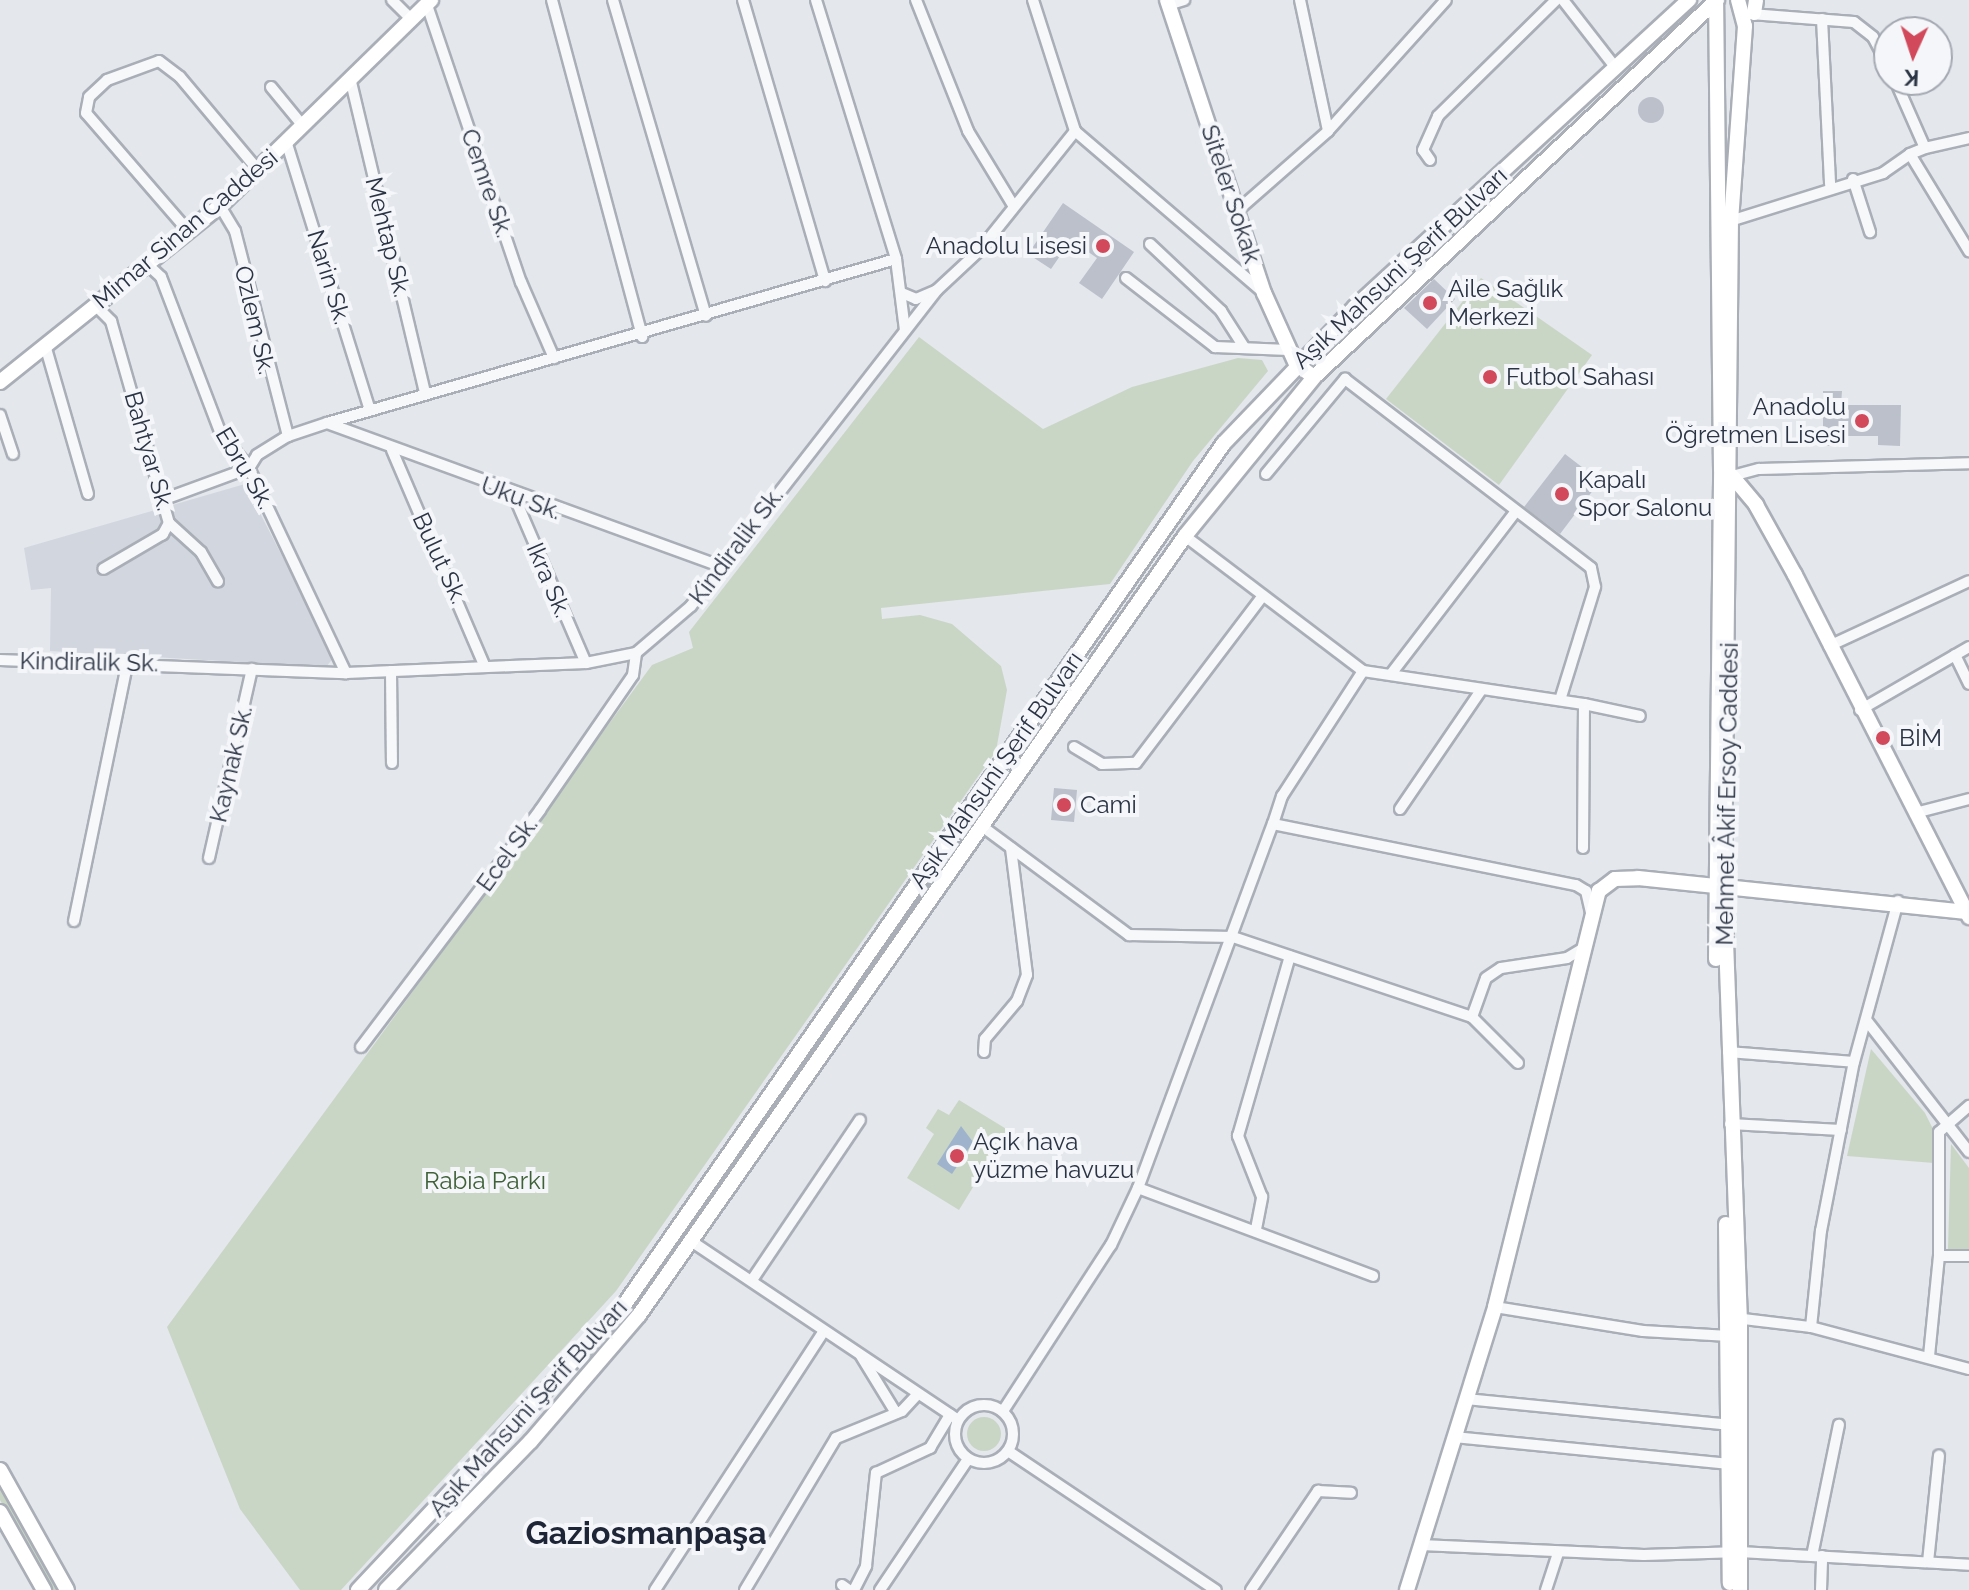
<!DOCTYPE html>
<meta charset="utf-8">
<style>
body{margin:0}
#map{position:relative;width:1969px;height:1590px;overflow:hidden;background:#e4e7ec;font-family:Raleway,sans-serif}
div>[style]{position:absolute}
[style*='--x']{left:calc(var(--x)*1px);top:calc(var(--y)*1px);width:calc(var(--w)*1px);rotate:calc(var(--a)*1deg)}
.built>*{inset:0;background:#d2d6de}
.green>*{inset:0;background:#c9d6c5}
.round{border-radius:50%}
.water>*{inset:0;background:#9fb4cc}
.building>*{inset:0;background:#bbc0ca}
.roads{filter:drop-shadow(2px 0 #a9aeb7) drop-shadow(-2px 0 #a9aeb7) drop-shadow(0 2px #a9aeb7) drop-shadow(0 -2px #a9aeb7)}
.street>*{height:10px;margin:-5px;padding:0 5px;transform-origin:5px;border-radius:5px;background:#f7f8fa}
.street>.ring{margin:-5px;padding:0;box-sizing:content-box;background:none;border:10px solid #f7f8fa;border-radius:50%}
.secondary>*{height:14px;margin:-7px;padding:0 7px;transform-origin:7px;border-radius:7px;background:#fff}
.dots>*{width:22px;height:22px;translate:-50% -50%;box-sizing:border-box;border:4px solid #f4f6f9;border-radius:50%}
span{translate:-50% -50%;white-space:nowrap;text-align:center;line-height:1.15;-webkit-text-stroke:8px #f4f6f9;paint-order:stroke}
.street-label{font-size:24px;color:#2b3445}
.poi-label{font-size:24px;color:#2b3445}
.right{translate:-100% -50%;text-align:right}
.left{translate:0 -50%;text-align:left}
.park-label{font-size:24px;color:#3f6138}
.district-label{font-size:32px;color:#1d2536;font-weight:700}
.north{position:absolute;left:1873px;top:16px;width:80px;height:80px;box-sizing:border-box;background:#f4f6f9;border:2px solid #a4a8b1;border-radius:50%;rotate:183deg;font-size:22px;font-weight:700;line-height:32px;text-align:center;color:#2b3445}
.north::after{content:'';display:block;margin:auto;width:28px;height:36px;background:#d1495b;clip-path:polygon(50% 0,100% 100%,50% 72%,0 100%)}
</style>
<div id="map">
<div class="built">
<i style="clip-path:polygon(245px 484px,334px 657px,326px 667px,50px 651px,51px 588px,31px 590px,24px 548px)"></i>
</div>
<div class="green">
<i style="clip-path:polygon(1481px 278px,1592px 355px,1499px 485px,1386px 399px)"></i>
<i style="clip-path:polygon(919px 337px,1043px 429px,1132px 387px,1238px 358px,1262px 360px,1268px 371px,1193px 461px,1110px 584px,881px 608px,882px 619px,920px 615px,952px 624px,1001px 666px,1007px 690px,996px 751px,616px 1291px,341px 1590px,300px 1590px,240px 1509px,167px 1327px,652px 665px,693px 648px,689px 632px)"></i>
<i style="clip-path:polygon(1871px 1049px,1925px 1113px,1932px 1127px,1934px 1163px,1847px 1156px)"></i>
<i style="clip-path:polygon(959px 1100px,1008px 1130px,959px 1210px,907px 1178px,934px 1134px,926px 1128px,938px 1109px,949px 1115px)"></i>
<i style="clip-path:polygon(1951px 1144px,1969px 1168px,1969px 1249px,1948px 1249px)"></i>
<i class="round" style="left:967px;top:1417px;width:34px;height:34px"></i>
<i style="clip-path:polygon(0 1480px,63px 1590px,51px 1590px,0 1500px)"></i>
</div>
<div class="water">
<i style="clip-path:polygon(961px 1126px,973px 1142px,952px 1174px,937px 1164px)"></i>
</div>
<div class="building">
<i class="round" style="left:1638px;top:97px;width:26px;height:26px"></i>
<i style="clip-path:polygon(1063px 203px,1134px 252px,1102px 299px,1079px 283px,1097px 258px,1071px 240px,1051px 269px,1028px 254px)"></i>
<i style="clip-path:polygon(1434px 279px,1455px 299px,1427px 329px,1404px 308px)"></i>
<i style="clip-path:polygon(1823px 391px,1842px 391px,1841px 405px,1901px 405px,1900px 446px,1878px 445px,1878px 436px,1846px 436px,1846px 446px,1823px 446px)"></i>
<i style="clip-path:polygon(1565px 454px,1600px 481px,1560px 534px,1524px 507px)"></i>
<i style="clip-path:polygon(1054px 788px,1077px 790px,1074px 822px,1051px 820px)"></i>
</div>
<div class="roads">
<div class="street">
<i style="--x:392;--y:0;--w:28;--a:45"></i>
<i style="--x:552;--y:0;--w:349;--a:75"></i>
<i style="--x:613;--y:0;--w:329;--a:73.6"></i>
<i style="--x:743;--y:0;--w:293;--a:73.7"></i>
<i style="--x:816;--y:0;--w:271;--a:72.8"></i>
<i style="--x:896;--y:259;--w:72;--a:82.8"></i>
<i style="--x:916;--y:0;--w:141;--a:68.3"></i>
<i style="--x:968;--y:131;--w:87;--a:58.7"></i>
<i style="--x:1033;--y:0;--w:138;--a:72.2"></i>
<i style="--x:1300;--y:0;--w:134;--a:77.9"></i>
<i style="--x:1563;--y:0;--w:86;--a:52.1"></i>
<i style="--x:427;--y:5;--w:293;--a:71.3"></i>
<i style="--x:521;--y:282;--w:83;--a:66.5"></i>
<i style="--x:1168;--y:5;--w:17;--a:-17"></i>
<i style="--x:1751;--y:14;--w:103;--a:4.4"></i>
<i style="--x:1854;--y:22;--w:24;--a:38"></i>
<i style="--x:1873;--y:37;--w:34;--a:62"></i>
<i style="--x:1822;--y:19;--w:166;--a:87.2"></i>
<i style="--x:1895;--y:80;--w:74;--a:66.2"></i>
<i style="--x:1925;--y:148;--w:16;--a:158"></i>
<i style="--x:1910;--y:154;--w:114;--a:58.7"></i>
<i style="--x:351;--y:82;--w:319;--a:76.6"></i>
<i style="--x:271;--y:87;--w:50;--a:50.6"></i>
<i style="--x:287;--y:144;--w:279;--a:72.7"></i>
<i style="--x:1925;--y:148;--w:45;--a:-12.8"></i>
<i style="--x:1430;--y:160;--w:12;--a:-125"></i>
<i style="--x:1423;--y:150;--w:37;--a:-66"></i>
<i style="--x:1438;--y:116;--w:165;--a:-44.5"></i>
<i style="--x:1853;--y:179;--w:56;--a:72.2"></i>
<i style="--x:220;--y:206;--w:29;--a:59"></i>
<i style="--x:235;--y:231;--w:212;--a:75.5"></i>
<i style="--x:1237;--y:211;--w:121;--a:-41.3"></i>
<i style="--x:1328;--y:131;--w:176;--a:-48"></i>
<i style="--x:1727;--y:222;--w:164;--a:-17.4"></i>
<i style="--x:1883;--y:173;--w:33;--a:-35"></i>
<i style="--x:189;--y:232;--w:157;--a:-130.9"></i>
<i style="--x:86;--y:113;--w:16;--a:-79"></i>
<i style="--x:89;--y:97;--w:25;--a:-43"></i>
<i style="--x:107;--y:80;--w:55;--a:-20.1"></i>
<i style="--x:159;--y:61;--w:26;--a:37"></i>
<i style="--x:180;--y:77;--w:121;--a:50"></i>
<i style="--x:1150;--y:244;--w:98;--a:43.3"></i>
<i style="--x:1221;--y:311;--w:43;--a:57.4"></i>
<i style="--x:147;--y:264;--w:19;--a:43"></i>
<i style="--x:161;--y:277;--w:168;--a:69.1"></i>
<i style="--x:221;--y:434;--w:44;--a:50.5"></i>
<i style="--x:249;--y:468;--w:227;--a:64.7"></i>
<i style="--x:1126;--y:278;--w:113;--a:37.8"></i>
<i style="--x:1215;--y:347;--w:73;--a:2.4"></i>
<i style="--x:902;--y:293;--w:15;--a:23"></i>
<i style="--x:916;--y:299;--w:21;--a:-23"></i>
<i style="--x:95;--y:305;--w:23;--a:45"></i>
<i style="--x:111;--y:321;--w:210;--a:74"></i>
<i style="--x:169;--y:523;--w:13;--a:119"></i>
<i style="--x:163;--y:534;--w:69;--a:149.7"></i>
<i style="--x:45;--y:345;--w:155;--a:73.9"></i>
<i style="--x:0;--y:415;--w:41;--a:71.6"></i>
<i style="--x:327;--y:423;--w:416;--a:20"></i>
<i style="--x:392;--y:450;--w:236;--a:66.8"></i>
<i style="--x:1266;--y:474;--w:124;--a:-50.3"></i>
<i style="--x:1345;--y:379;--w:310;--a:37.5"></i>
<i style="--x:1591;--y:568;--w:19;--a:78"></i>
<i style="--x:1595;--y:587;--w:118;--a:107.2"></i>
<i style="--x:1732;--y:476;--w:28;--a:-15"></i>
<i style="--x:1759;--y:469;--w:210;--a:-1.6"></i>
<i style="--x:514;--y:496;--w:182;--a:66.7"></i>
<i style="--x:162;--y:500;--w:93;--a:-20.2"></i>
<i style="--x:249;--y:468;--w:15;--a:-58"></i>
<i style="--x:257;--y:455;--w:36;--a:-32"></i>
<i style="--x:288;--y:436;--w:41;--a:-18.4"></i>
<i style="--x:327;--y:423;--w:592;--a:-16.08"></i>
<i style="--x:169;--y:523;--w:43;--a:42.2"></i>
<i style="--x:201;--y:552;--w:34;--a:60"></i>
<i style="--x:1185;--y:536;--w:223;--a:37.2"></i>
<i style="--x:1363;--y:671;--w:223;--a:8.5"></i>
<i style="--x:1584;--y:704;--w:144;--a:90.4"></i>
<i style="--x:1829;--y:646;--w:154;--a:-24.9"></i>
<i style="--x:1955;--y:655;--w:32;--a:64"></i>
<i style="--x:0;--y:660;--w:346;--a:2.2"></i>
<i style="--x:346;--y:673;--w:240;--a:-2.4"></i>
<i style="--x:586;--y:663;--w:51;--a:-11.3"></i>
<i style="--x:636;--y:653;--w:72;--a:-40.5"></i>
<i style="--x:691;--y:606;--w:400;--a:-52.1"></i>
<i style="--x:937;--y:290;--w:57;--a:-42.9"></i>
<i style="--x:979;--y:251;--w:154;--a:-51.3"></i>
<i style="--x:1075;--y:131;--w:248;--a:40.6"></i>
<i style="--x:391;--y:671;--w:92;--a:89.4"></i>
<i style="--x:1363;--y:671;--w:149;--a:122.9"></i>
<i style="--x:1282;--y:796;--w:29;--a:108"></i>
<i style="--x:1273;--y:824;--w:309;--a:11.4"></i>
<i style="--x:1576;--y:885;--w:12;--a:31"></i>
<i style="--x:1586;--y:891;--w:23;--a:77"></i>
<i style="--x:1391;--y:674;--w:205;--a:-52.5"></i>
<i style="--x:1584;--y:704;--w:57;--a:12.1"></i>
<i style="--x:1860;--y:710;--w:126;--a:-30"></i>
<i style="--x:1074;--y:747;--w:33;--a:31"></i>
<i style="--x:1102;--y:764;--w:34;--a:-2"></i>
<i style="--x:1136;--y:763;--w:208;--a:-52.8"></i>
<i style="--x:1400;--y:809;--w:145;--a:-55.7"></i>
<i style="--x:1915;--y:813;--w:56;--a:-14.5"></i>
<i style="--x:983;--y:827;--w:182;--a:36.5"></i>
<i style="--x:1129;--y:935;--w:104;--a:1.1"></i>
<i style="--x:1233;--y:937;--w:252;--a:18.5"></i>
<i style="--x:209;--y:858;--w:194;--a:-77.2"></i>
<i style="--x:74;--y:921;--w:266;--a:-78.3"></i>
<i style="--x:1867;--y:1021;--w:166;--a:52.1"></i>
<i style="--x:361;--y:1047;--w:297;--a:-52.9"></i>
<i style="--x:540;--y:810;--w:164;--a:-55.4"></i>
<i style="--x:633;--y:675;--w:22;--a:-82"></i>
<i style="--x:984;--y:1052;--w:13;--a:-86"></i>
<i style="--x:985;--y:1039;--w:50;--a:-49.9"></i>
<i style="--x:1017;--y:1001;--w:28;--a:-69"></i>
<i style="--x:1027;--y:975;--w:128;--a:-97.2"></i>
<i style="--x:1728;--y:1052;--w:126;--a:4.5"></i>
<i style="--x:1518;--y:1063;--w:65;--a:-135"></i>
<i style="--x:1472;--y:1017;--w:41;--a:-70.3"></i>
<i style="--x:1486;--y:978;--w:18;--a:-34"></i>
<i style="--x:1501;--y:968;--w:67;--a:-8.6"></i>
<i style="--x:1567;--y:958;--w:17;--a:-31"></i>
<i style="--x:1730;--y:1124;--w:111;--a:3.1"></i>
<i style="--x:1138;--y:1188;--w:251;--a:20.5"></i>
<i style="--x:1256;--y:1229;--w:33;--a:-79"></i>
<i style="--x:1262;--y:1197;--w:66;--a:-111.5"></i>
<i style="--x:1238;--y:1136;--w:187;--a:-73.9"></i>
<i style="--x:691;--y:1241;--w:321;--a:33.8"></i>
<i style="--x:1939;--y:1256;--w:124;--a:-90"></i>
<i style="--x:1939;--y:1132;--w:40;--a:-41"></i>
<i style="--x:752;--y:1280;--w:193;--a:-56"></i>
<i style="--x:1495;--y:1307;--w:150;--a:9.2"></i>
<i style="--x:1643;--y:1331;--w:86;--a:3.3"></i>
<i style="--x:1735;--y:1318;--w:77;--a:6.8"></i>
<i style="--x:1811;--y:1327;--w:163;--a:14.9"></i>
<i style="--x:1811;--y:1327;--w:97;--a:-84.1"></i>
<i style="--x:1821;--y:1231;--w:172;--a:-79"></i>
<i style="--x:1854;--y:1062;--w:167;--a:-74.7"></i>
<i style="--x:861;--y:1356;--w:67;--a:58.4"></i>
<i style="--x:1929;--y:1356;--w:100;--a:-84.3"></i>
<i style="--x:1939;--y:1256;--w:30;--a:0"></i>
<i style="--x:1466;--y:1399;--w:264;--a:5.6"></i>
<i class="ring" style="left:955px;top:1405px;width:48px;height:48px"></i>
<i style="--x:1003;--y:1411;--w:198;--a:-57"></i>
<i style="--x:1111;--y:1245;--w:63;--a:-64.7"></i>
<i style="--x:1138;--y:1188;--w:388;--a:-69.7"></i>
<i style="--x:1454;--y:1437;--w:277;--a:5.6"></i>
<i style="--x:1008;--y:1451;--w:250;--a:33.8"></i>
<i style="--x:1421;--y:1545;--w:223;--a:2.6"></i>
<i style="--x:1644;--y:1555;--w:96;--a:-1.8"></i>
<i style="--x:1740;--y:1552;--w:229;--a:3.2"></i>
<i style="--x:1812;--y:1556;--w:134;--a:-78.4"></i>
<i style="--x:1928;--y:1562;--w:107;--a:-84.1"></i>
<i style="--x:842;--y:1585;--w:9;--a:36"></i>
<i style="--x:655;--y:1590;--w:309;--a:-56.9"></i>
<i style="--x:745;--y:1590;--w:177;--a:-59.1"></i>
<i style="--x:836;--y:1438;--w:71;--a:-22.2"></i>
<i style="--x:902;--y:1411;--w:23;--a:-47"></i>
<i style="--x:854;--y:1590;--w:27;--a:-63"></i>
<i style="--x:866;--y:1566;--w:94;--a:-83.9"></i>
<i style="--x:876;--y:1473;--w:60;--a:-24.8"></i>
<i style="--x:930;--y:1448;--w:39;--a:-59"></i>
<i style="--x:880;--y:1590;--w:158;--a:-56.1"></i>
<i style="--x:1251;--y:1590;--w:120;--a:-55.9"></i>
<i style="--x:1318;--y:1491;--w:33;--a:3"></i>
<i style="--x:1546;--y:1590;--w:40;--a:-72"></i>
<i style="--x:1821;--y:1590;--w:34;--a:-88"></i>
</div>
<div class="secondary">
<i style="--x:1167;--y:0;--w:309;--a:71.7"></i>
<i style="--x:1264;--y:293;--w:78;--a:65.7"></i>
<i style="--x:1296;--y:364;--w:22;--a:36"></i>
<i style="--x:1738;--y:0;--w:27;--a:75"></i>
<i style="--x:1745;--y:26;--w:194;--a:94.1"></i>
<i style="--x:1731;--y:219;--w:667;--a:90.6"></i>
<i style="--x:1724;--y:886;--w:433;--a:87.9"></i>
<i style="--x:1740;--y:1319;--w:271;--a:90"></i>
<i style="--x:1754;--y:13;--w:13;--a:-81"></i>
<i style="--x:0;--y:382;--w:282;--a:-38.7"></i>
<i style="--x:220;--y:206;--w:295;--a:-44.3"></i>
<i style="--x:1732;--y:476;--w:38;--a:50"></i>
<i style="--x:1756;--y:505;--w:80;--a:60.9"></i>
<i style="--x:1795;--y:575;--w:384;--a:63"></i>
<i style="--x:1716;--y:959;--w:490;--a:-89.4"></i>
<i style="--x:1721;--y:469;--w:469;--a:-90.6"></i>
<i style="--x:1726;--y:1224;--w:359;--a:89.4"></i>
<i style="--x:0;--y:1470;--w:137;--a:60.8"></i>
<i style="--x:0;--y:1512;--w:90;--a:60.6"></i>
<i style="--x:358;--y:1590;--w:383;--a:-46.8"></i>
<i style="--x:620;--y:1311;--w:1057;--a:-55.17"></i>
<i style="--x:1224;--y:443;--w:189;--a:-46.1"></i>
<i style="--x:1355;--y:307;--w:454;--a:-42.6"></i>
<i style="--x:386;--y:1590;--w:208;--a:-45.8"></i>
<i style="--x:531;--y:1441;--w:166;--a:-49.4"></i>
<i style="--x:639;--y:1315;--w:951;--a:-54.97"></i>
<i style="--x:1185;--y:536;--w:205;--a:-50.9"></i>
<i style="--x:1314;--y:377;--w:552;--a:-43.09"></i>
<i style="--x:1407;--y:1590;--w:296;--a:-72.7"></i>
<i style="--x:1495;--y:1307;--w:429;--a:-76"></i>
<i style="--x:1599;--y:891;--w:20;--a:-37"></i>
<i style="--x:1615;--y:879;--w:23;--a:-2"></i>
<i style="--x:1638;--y:878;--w:333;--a:5.9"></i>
</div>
</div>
<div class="dots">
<i style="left:1103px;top:246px;background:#d1495b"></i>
<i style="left:1430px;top:303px;background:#d1495b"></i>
<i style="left:1490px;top:377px;background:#d1495b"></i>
<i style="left:1862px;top:421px;background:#d1495b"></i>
<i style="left:1562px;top:494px;background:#d1495b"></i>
<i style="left:1883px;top:738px;background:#d1495b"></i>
<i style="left:1064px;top:805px;background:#d1495b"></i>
<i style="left:957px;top:1156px;background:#d1495b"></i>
</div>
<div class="street-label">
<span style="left:487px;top:183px;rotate:71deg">Cemre Sk.</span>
<span style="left:1231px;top:194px;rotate:72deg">Siteler Sokak</span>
<span style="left:185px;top:229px;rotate:-40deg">Mimar Sinan Caddesi</span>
<span style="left:388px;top:237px;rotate:76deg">Mehtap Sk.</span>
<span style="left:1400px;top:268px;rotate:-43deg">Aşık Mahsuni Şerif Bulvarı</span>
<span style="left:329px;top:277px;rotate:73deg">Narin Sk.</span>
<span style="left:255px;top:320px;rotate:77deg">Ozlem Sk.</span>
<span style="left:149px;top:451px;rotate:74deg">Bahtyar Sk.</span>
<span style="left:245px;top:468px;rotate:59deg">Ebru Sk.</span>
<span style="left:521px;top:498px;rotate:20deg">Uku Sk.</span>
<span style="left:736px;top:546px;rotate:-53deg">Kindiralik Sk.</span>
<span style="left:440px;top:558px;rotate:65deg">Bulut Sk.</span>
<span style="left:549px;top:580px;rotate:67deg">Ikra Sk.</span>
<span style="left:89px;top:662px;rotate:1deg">Kindiralik Sk.</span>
<span style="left:231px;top:764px;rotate:-77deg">Kaynak Sk.</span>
<span style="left:996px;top:770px;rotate:-55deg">Aşık Mahsuni Şerif Bulvarı</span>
<span style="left:1727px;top:794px;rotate:-89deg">Mehmet Âkif Ersoy Caddesi</span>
<span style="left:507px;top:854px;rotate:-54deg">Ecel Sk.</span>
<span style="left:528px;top:1408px;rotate:-48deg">Aşık Mahsuni Şerif Bulvarı</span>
</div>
<div class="poi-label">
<span class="right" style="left:1087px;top:246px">Anadolu Lisesi</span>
<span class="left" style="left:1448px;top:303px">Aile Sağlık<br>Merkezi</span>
<span class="left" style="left:1506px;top:377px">Futbol Sahası</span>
<span class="right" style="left:1846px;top:421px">Anadolu<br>Öğretmen Lisesi</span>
<span class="left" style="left:1578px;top:494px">Kapalı<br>Spor Salonu</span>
<span class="left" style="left:1899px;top:738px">BİM</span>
<span class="left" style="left:1080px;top:805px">Cami</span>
<span class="left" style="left:973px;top:1156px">Açık hava<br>yüzme havuzu</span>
</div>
<div class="park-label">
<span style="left:485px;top:1181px">Rabia Parkı</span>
</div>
<div class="district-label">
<span style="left:646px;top:1533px">Gaziosmanpaşa</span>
</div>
<div class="north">K</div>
</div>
